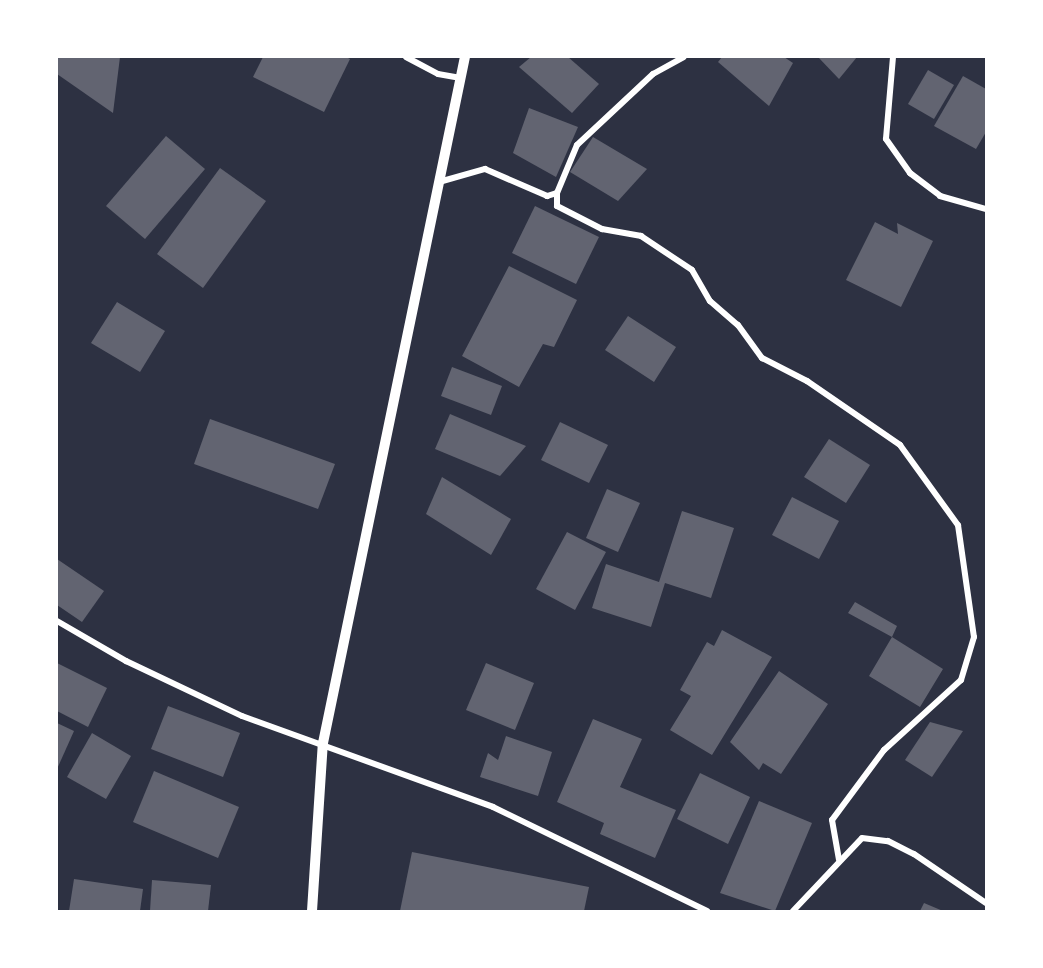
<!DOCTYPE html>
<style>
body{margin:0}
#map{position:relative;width:1043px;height:968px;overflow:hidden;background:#2d3142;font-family:"Golos Text",sans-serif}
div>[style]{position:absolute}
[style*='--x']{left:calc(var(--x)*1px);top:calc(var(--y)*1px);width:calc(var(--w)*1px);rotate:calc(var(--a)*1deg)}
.building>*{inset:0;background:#626471}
.minor>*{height:6px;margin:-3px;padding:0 3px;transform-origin:3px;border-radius:3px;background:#fff}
.tertiary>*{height:10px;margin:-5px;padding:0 5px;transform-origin:5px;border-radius:5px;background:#fff}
span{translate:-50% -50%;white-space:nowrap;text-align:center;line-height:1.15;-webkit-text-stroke:4.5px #fff;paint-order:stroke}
.frame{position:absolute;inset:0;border:58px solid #fff;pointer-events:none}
</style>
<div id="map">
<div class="building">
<i style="clip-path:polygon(57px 57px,120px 57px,113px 113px,57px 74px)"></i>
<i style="clip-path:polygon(263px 57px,346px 57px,350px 59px,324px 112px,253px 77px)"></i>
<i style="clip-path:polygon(531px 57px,568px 57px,599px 84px,572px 113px,519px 67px)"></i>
<i style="clip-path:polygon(722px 57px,784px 57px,793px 63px,769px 106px,718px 62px)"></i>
<i style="clip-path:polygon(818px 57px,857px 57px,839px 79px)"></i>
<i style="clip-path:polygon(928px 70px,954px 85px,934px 119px,908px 104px)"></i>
<i style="clip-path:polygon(963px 76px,986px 89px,986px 132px,976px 149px,934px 126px)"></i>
<i style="clip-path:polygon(529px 108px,578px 127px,556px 177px,513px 153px)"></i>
<i style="clip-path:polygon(166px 136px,205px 169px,145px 239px,106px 206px)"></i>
<i style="clip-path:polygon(593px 137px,647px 169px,618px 201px,570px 172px)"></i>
<i style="clip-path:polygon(220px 168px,266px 201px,203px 288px,157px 254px)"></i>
<i style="clip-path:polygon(535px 206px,599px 237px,576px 284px,512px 253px)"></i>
<i style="clip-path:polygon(875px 222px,898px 234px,897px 223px,933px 241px,901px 307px,846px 280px)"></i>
<i style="clip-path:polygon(509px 266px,577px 300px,554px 347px,543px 344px,519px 387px,462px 356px)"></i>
<i style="clip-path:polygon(117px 302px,165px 331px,140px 372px,91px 343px)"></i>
<i style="clip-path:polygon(628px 316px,676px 347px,654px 382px,605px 350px)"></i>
<i style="clip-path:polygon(452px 367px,502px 386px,491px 415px,441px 396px)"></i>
<i style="clip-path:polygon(450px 414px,526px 446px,500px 476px,435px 449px)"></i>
<i style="clip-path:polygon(210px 419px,335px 464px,318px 509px,194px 464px)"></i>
<i style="clip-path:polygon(560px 422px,608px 445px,589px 483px,541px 460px)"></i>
<i style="clip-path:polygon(829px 439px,870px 465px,846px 503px,804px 477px)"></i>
<i style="clip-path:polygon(442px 477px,511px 519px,491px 555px,426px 514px)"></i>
<i style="clip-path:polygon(607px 489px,640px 503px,618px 552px,586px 538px)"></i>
<i style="clip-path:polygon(792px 497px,839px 521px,819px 559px,772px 535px)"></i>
<i style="clip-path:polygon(682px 511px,734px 528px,711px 598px,665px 583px,651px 627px,592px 608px,606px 564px,659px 582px)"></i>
<i style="clip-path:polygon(567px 532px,606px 552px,575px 610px,536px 589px)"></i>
<i style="clip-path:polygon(57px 559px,104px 591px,82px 622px,57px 605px)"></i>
<i style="clip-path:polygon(855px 602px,897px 626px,892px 637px,943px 669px,920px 707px,869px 676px,892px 637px,848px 613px)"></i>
<i style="clip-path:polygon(722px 630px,772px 657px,712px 755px,670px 730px,691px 696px,680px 690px,707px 642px,714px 646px)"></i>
<i style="clip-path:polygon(57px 663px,107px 688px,88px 727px,57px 711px)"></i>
<i style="clip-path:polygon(486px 663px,534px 683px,515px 730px,466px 710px)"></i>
<i style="clip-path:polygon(779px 671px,828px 704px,781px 774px,763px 763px,759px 770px,730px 742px)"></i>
<i style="clip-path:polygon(168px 706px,240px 733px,223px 777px,151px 749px)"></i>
<i style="clip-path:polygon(593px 719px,642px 739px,620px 787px,676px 810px,655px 858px,600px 834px,604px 823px,557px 802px)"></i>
<i style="clip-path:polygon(930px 722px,963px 731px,932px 777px,905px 760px)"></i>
<i style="clip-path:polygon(57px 723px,74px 731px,57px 769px)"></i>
<i style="clip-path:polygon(92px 733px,131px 756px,106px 799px,67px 777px)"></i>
<i style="clip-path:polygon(506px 736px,552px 752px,538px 796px,480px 777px,488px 753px,498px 760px)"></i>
<i style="clip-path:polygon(154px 771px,239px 807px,218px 858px,133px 822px)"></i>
<i style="clip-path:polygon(700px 773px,750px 797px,728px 844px,677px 819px)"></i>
<i style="clip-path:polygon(759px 801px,812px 823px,775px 911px,720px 893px)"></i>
<i style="clip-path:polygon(412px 852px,589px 887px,584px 911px,400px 911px)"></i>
<i style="clip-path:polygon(74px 879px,143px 889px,140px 911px,69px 911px)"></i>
<i style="clip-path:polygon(152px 880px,211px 885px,208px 911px,150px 911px)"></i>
<i style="clip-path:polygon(924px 903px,943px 911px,920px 911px)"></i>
</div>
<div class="minor">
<i style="--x:406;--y:57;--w:36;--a:28"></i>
<i style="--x:438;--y:74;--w:23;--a:10"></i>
<i style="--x:893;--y:57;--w:82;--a:94.9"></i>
<i style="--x:886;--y:139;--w:42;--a:54.8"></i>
<i style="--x:910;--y:173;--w:38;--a:37"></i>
<i style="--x:940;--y:196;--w:48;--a:15.8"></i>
<i style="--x:439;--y:182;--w:48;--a:-15.8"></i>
<i style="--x:485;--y:169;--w:68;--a:23.5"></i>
<i style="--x:547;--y:196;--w:10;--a:-17"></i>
<i style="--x:557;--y:193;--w:52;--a:-67.4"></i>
<i style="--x:577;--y:145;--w:104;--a:-43.1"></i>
<i style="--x:653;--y:74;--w:35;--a:-29"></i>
<i style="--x:557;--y:193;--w:13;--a:90"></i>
<i style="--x:557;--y:206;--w:51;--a:27.1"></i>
<i style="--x:602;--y:229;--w:40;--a:10"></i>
<i style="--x:641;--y:236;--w:61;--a:33.7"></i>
<i style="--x:692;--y:270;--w:36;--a:60"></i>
<i style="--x:710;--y:301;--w:37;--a:41"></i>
<i style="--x:738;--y:325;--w:41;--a:54"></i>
<i style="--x:762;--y:358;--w:51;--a:27.1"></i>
<i style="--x:807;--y:381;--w:113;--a:34.5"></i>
<i style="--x:900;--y:445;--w:99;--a:54.1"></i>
<i style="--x:958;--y:525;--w:113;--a:81.9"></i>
<i style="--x:974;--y:637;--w:45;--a:106.8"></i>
<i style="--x:961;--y:680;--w:104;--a:137.7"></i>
<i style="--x:884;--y:750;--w:87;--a:126.6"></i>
<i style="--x:832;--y:820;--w:40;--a:80"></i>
<i style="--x:57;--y:621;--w:80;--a:30.1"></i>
<i style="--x:126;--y:661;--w:128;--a:25.4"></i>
<i style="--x:242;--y:716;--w:267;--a:19.9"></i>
<i style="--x:493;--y:807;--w:238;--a:25.9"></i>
<i style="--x:793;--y:911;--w:100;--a:-46.6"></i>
<i style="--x:862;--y:838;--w:26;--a:7"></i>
<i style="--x:888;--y:841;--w:29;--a:27"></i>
<i style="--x:914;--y:854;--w:87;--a:34.2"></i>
</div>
<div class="tertiary">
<i style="--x:312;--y:911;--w:168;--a:-86.3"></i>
<i style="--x:323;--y:743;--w:701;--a:-78.31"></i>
</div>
<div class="frame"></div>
</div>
